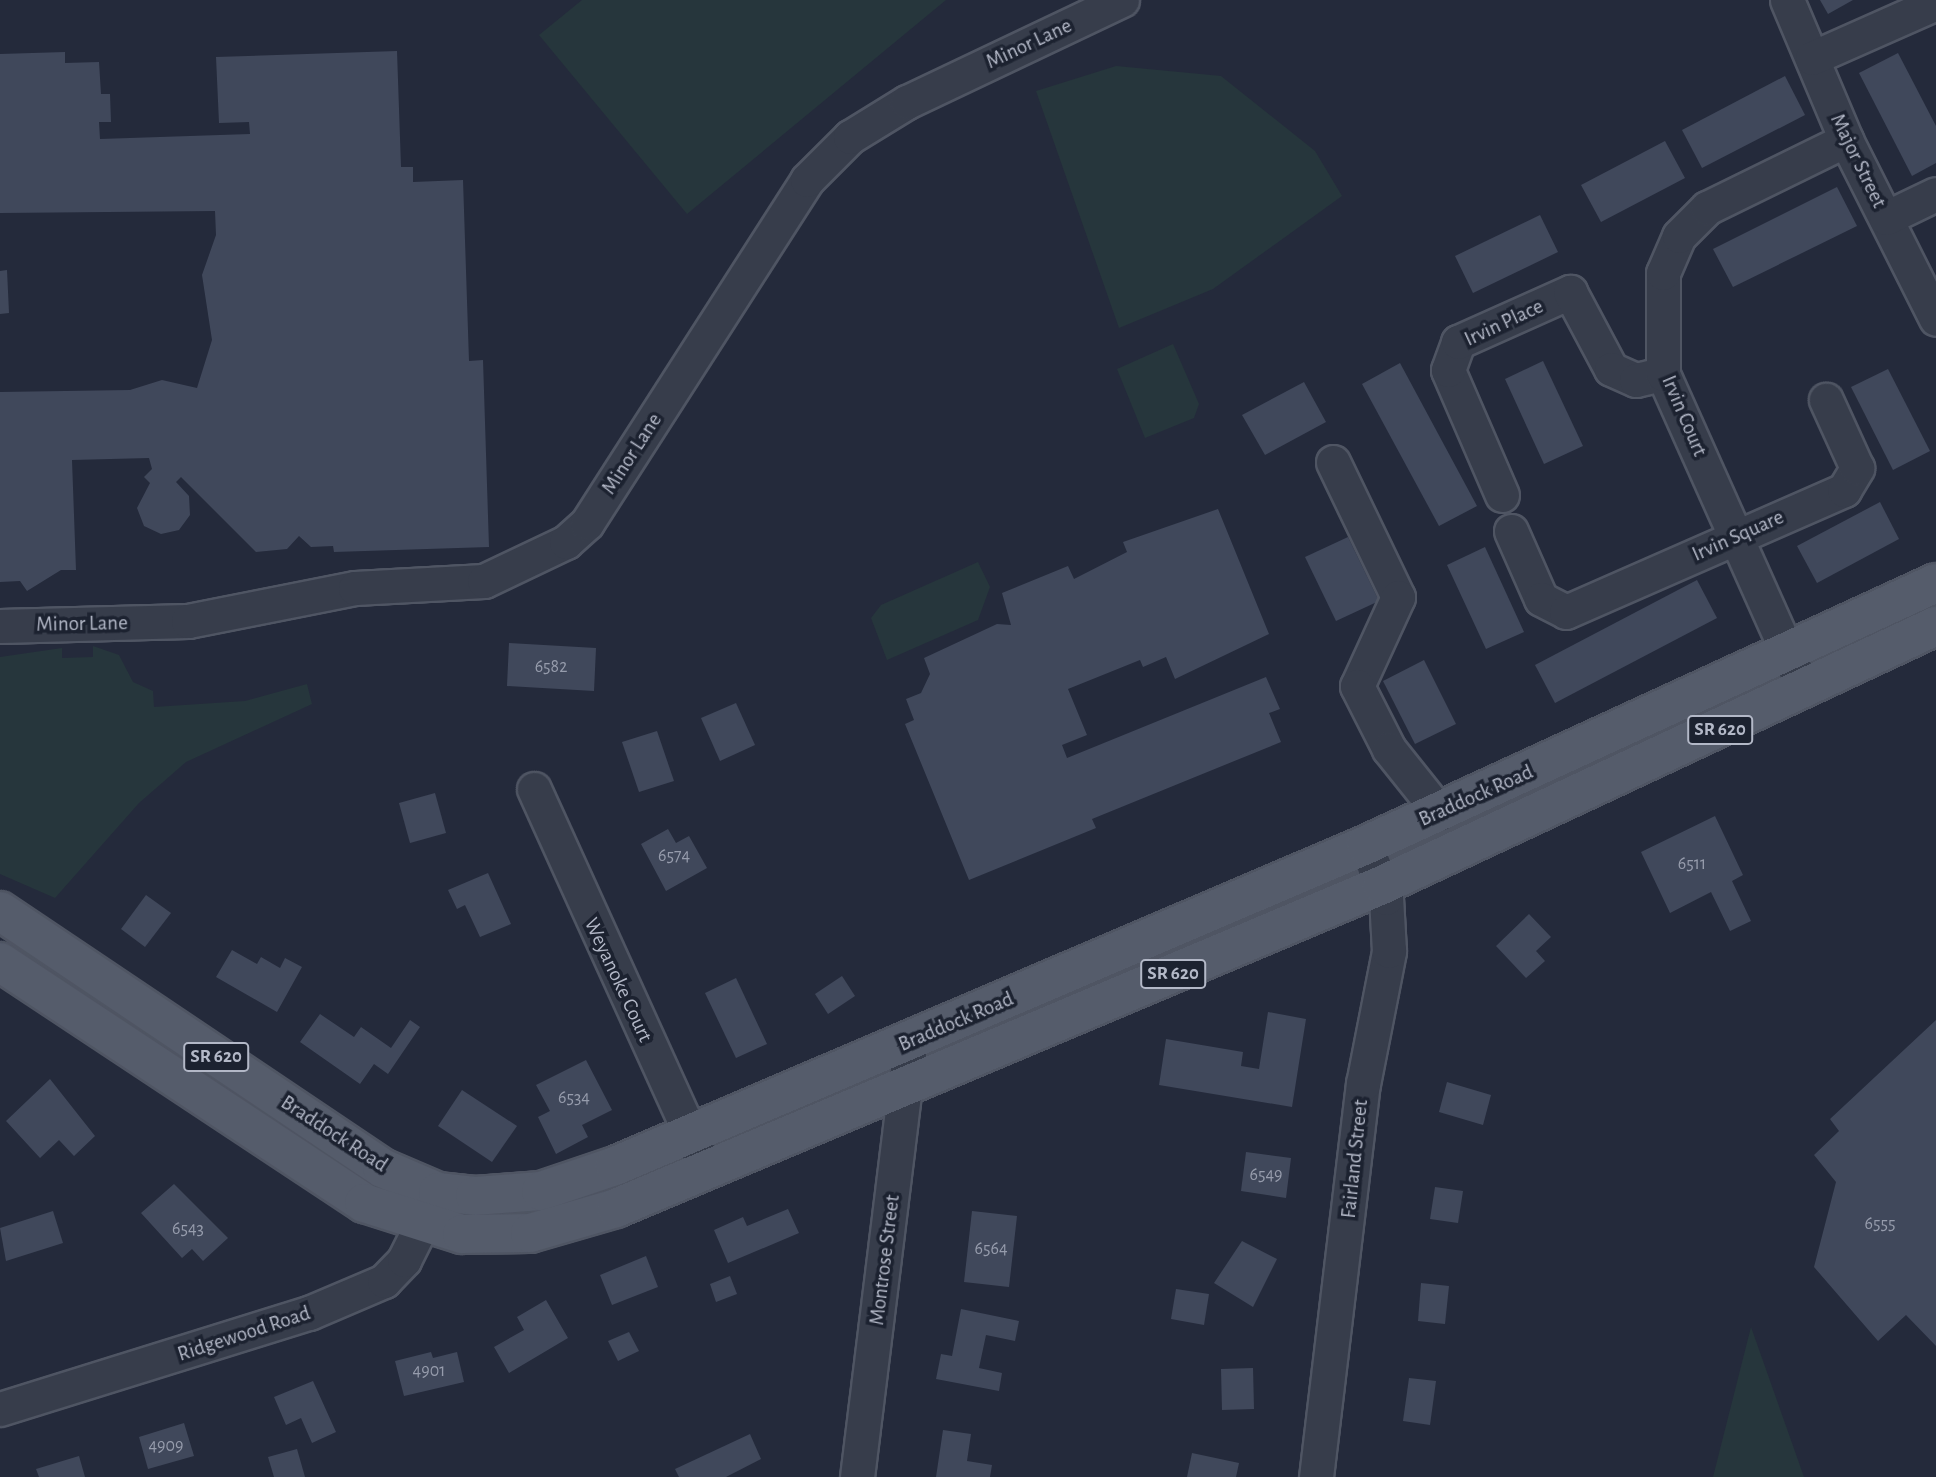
<!DOCTYPE html>
<style>
body{margin:0}
#map{position:relative;width:1936px;height:1477px;overflow:hidden;background:#242a3b;font-family:"Alegreya Sans",sans-serif}
div>[style]{position:absolute}
[style*='--x']{left:calc(var(--x)*1px);top:calc(var(--y)*1px);width:calc(var(--w)*1px);rotate:calc(var(--a)*1deg)}
.green>*{inset:0;background:#26363c}
.building>*{inset:0;background:#40485b}
.roads{filter:drop-shadow(2px 0 #4f5563) drop-shadow(-2px 0 #4f5563) drop-shadow(0 2px #4f5563) drop-shadow(0 -2px #4f5563)}
.minor>*{height:33px;margin:-16.5px;padding:0 16.5px;transform-origin:16.5px;border-radius:16.5px;background:#373d4b}
.major>*{height:38px;margin:-19px;padding:0 19px;transform-origin:19px;border-radius:19px;background:#555c6b}
span{translate:-50% -50%;white-space:nowrap;text-align:center;line-height:1.15;-webkit-text-stroke:7px #1c2230;paint-order:stroke}
.number-label{font-size:18px;color:#969cac}
.number-label span{-webkit-text-stroke-width:0}
.shield-label span{padding:2px 5px;background:#1c2230;border:2px solid;border-radius:5px;-webkit-text-stroke-width:0}
.shield-label{font-size:19px;color:#b3b8c7;font-weight:700}
.street-label{font-size:21px;color:#b3b8c7}
</style>
<div id="map">
<div class="green">
<i style="clip-path:polygon(582px 0,946px 0,687px 214px,539px 35px)"></i>
<i style="clip-path:polygon(1116px 66px,1221px 76px,1315px 151px,1342px 196px,1213px 289px,1119px 328px,1036px 91px)"></i>
<i style="clip-path:polygon(1173px 344px,1199px 404px,1194px 418px,1145px 438px,1117px 369px)"></i>
<i style="clip-path:polygon(978px 562px,990px 587px,978px 620px,887px 660px,871px 618px,881px 605px)"></i>
<i style="clip-path:polygon(93px 646px,119px 655px,133px 682px,153px 691px,154px 707px,245px 701px,307px 684px,312px 704px,186px 762px,139px 803px,55px 898px,0 874px,0 657px,62px 648px,62px 658px,93px 657px)"></i>
<i style="clip-path:polygon(1751px 1327px,1804px 1477px,1713px 1477px)"></i>
</div>
<div class="building">
<i style="clip-path:polygon(1820px 0,1853px 0,1828px 14px)"></i>
<i style="clip-path:polygon(397px 51px,401px 167px,413px 167px,413px 182px,463px 180px,469px 361px,483px 360px,489px 547px,334px 552px,333px 546px,311px 547px,299px 536px,287px 549px,256px 552px,181px 477px,176px 482px,189px 496px,190px 515px,179px 530px,161px 534px,144px 526px,137px 508px,150px 483px,144px 477px,152px 469px,149px 458px,72px 460px,76px 570px,61px 570px,27px 591px,20px 581px,0 582px,0 392px,130px 390px,162px 380px,197px 388px,212px 340px,202px 275px,216px 235px,215px 211px,0 213px,0 54px,65px 52px,65px 63px,99px 62px,101px 94px,110px 94px,111px 122px,99px 122px,100px 139px,250px 134px,249px 122px,219px 123px,216px 57px)"></i>
<i style="clip-path:polygon(1898px 53px,1936px 126px,1936px 163px,1912px 176px,1859px 73px)"></i>
<i style="clip-path:polygon(1785px 76px,1805px 115px,1702px 168px,1682px 130px)"></i>
<i style="clip-path:polygon(1665px 141px,1685px 178px,1601px 222px,1581px 185px)"></i>
<i style="clip-path:polygon(1837px 187px,1857px 226px,1733px 287px,1713px 249px)"></i>
<i style="clip-path:polygon(1540px 215px,1558px 252px,1473px 293px,1455px 256px)"></i>
<i style="clip-path:polygon(7px 270px,9px 313px,0 314px,0 271px)"></i>
<i style="clip-path:polygon(1543px 361px,1583px 446px,1544px 464px,1505px 379px)"></i>
<i style="clip-path:polygon(1400px 363px,1477px 506px,1439px 526px,1362px 384px)"></i>
<i style="clip-path:polygon(1888px 369px,1930px 451px,1893px 470px,1851px 387px)"></i>
<i style="clip-path:polygon(1304px 382px,1326px 422px,1265px 455px,1242px 415px)"></i>
<i style="clip-path:polygon(1880px 502px,1899px 539px,1817px 583px,1797px 546px)"></i>
<i style="clip-path:polygon(1218px 509px,1269px 634px,1175px 679px,1166px 657px,1143px 667px,1140px 660px,1068px 689px,1087px 735px,1062px 745px,1067px 758px,1266px 677px,1280px 709px,1269px 713px,1281px 742px,1092px 819px,1096px 828px,969px 880px,905px 724px,914px 720px,906px 699px,921px 693px,930px 674px,924px 658px,997px 624px,1011px 625px,1002px 593px,1068px 566px,1074px 579px,1127px 552px,1123px 542px)"></i>
<i style="clip-path:polygon(1348px 537px,1379px 601px,1336px 621px,1305px 557px)"></i>
<i style="clip-path:polygon(1485px 547px,1524px 632px,1486px 649px,1447px 565px)"></i>
<i style="clip-path:polygon(1697px 580px,1717px 618px,1555px 703px,1535px 665px)"></i>
<i style="clip-path:polygon(509px 643px,596px 648px,594px 691px,507px 686px)"></i>
<i style="clip-path:polygon(1424px 660px,1456px 724px,1415px 744px,1383px 681px)"></i>
<i style="clip-path:polygon(736px 703px,755px 745px,720px 761px,701px 718px)"></i>
<i style="clip-path:polygon(657px 731px,674px 781px,639px 792px,622px 742px)"></i>
<i style="clip-path:polygon(435px 793px,446px 833px,410px 843px,399px 803px)"></i>
<i style="clip-path:polygon(1715px 816px,1743px 875px,1732px 881px,1751px 921px,1730px 931px,1711px 892px,1670px 913px,1641px 852px)"></i>
<i style="clip-path:polygon(668px 829px,676px 843px,689px 836px,707px 868px,666px 891px,641px 844px)"></i>
<i style="clip-path:polygon(488px 873px,511px 924px,480px 937px,465px 905px,457px 909px,448px 890px)"></i>
<i style="clip-path:polygon(146px 895px,171px 913px,145px 947px,121px 929px)"></i>
<i style="clip-path:polygon(1529px 914px,1551px 937px,1536px 951px,1545px 961px,1526px 978px,1496px 946px)"></i>
<i style="clip-path:polygon(232px 950px,257px 964px,261px 957px,280px 968px,285px 958px,302px 967px,277px 1012px,216px 977px)"></i>
<i style="clip-path:polygon(842px 976px,855px 996px,828px 1014px,815px 994px)"></i>
<i style="clip-path:polygon(736px 978px,767px 1044px,736px 1058px,705px 993px)"></i>
<i style="clip-path:polygon(1268px 1012px,1306px 1019px,1292px 1107px,1159px 1085px,1166px 1039px,1243px 1052px,1241px 1066px,1259px 1069px)"></i>
<i style="clip-path:polygon(320px 1014px,354px 1037px,361px 1027px,391px 1048px,410px 1020px,420px 1027px,388px 1074px,374px 1064px,360px 1084px,300px 1042px)"></i>
<i style="clip-path:polygon(1936px 1020px,1936px 1346px,1906px 1315px,1878px 1341px,1814px 1267px,1836px 1182px,1814px 1155px,1839px 1131px,1830px 1119px)"></i>
<i style="clip-path:polygon(586px 1060px,612px 1110px,582px 1125px,588px 1137px,556px 1154px,538px 1117px,550px 1111px,536px 1085px)"></i>
<i style="clip-path:polygon(50px 1079px,95px 1136px,74px 1156px,59px 1140px,40px 1158px,6px 1121px)"></i>
<i style="clip-path:polygon(1447px 1082px,1491px 1095px,1483px 1125px,1439px 1112px)"></i>
<i style="clip-path:polygon(462px 1090px,517px 1126px,492px 1162px,438px 1126px)"></i>
<i style="clip-path:polygon(1246px 1152px,1291px 1158px,1286px 1198px,1241px 1191px)"></i>
<i style="clip-path:polygon(174px 1184px,228px 1238px,203px 1261px,192px 1249px,182px 1258px,141px 1213px)"></i>
<i style="clip-path:polygon(1435px 1187px,1463px 1191px,1458px 1223px,1430px 1219px)"></i>
<i style="clip-path:polygon(788px 1209px,799px 1233px,728px 1263px,714px 1230px,743px 1217px,747px 1226px)"></i>
<i style="clip-path:polygon(53px 1211px,63px 1243px,6px 1261px,0 1228px)"></i>
<i style="clip-path:polygon(972px 1211px,1017px 1216px,1009px 1287px,964px 1282px)"></i>
<i style="clip-path:polygon(1242px 1241px,1277px 1259px,1253px 1307px,1214px 1283px)"></i>
<i style="clip-path:polygon(646px 1256px,658px 1287px,612px 1305px,600px 1275px)"></i>
<i style="clip-path:polygon(730px 1276px,737px 1294px,716px 1302px,710px 1284px)"></i>
<i style="clip-path:polygon(1421px 1283px,1449px 1286px,1445px 1324px,1418px 1321px)"></i>
<i style="clip-path:polygon(1176px 1289px,1209px 1294px,1204px 1325px,1171px 1319px)"></i>
<i style="clip-path:polygon(546px 1300px,568px 1338px,509px 1373px,494px 1347px,524px 1330px,517px 1317px)"></i>
<i style="clip-path:polygon(961px 1309px,1019px 1321px,1015px 1341px,986px 1335px,979px 1368px,1002px 1373px,999px 1391px,936px 1379px,941px 1354px,952px 1356px)"></i>
<i style="clip-path:polygon(629px 1332px,639px 1351px,618px 1361px,608px 1341px)"></i>
<i style="clip-path:polygon(431px 1352px,433px 1358px,457px 1352px,464px 1382px,404px 1396px,395px 1361px)"></i>
<i style="clip-path:polygon(1253px 1368px,1254px 1409px,1222px 1410px,1221px 1369px)"></i>
<i style="clip-path:polygon(1409px 1378px,1436px 1381px,1430px 1425px,1403px 1421px)"></i>
<i style="clip-path:polygon(313px 1381px,336px 1432px,312px 1443px,301px 1418px,286px 1425px,274px 1397px)"></i>
<i style="clip-path:polygon(184px 1423px,194px 1456px,148px 1469px,139px 1437px)"></i>
<i style="clip-path:polygon(943px 1430px,971px 1434px,967px 1461px,992px 1465px,990px 1477px,936px 1477px)"></i>
<i style="clip-path:polygon(750px 1434px,761px 1459px,726px 1477px,679px 1477px,675px 1469px)"></i>
<i style="clip-path:polygon(297px 1449px,305px 1477px,274px 1477px,268px 1457px)"></i>
<i style="clip-path:polygon(1192px 1453px,1239px 1463px,1236px 1477px,1187px 1477px)"></i>
<i style="clip-path:polygon(79px 1456px,85px 1477px,39px 1477px,36px 1469px)"></i>
</div>
<div class="roads">
<div class="minor">
<i style="--x:1787;--y:0;--w:152;--a:67.1"></i>
<i style="--x:1846;--y:140;--w:200;--a:63.3"></i>
<i style="--x:1812;--y:58;--w:136;--a:-23.9"></i>
<i style="--x:1886;--y:218;--w:55;--a:-25.6"></i>
<i style="--x:1333;--y:462;--w:150;--a:64.3"></i>
<i style="--x:1398;--y:597;--w:98;--a:114.7"></i>
<i style="--x:1357;--y:686;--w:71;--a:63.1"></i>
<i style="--x:1389;--y:749;--w:82;--a:51.4"></i>
<i style="--x:1502;--y:495;--w:136;--a:-113.4"></i>
<i style="--x:1448;--y:370;--w:30;--a:-70"></i>
<i style="--x:1458;--y:342;--w:123;--a:-24.1"></i>
<i style="--x:1570;--y:292;--w:87;--a:62"></i>
<i style="--x:1611;--y:369;--w:27;--a:24"></i>
<i style="--x:1636;--y:380;--w:28;--a:-13"></i>
<i style="--x:1511;--y:531;--w:74;--a:66.2"></i>
<i style="--x:1541;--y:599;--w:28;--a:27"></i>
<i style="--x:1566;--y:612;--w:304;--a:-23.7"></i>
<i style="--x:1844;--y:490;--w:26;--a:-59"></i>
<i style="--x:1857;--y:468;--w:75;--a:-114.5"></i>
<i style="--x:0;--y:626;--w:188;--a:-1.5"></i>
<i style="--x:188;--y:621;--w:170;--a:-11.2"></i>
<i style="--x:355;--y:588;--w:129;--a:-3.1"></i>
<i style="--x:484;--y:581;--w:91;--a:-25.4"></i>
<i style="--x:566;--y:542;--w:28;--a:-42"></i>
<i style="--x:587;--y:523;--w:407;--a:-57.3"></i>
<i style="--x:807;--y:180;--w:61;--a:-45"></i>
<i style="--x:850;--y:137;--w:67;--a:-31.6"></i>
<i style="--x:907;--y:102;--w:238;--a:-25.4"></i>
<i style="--x:1798;--y:676;--w:331;--a:-114.1"></i>
<i style="--x:1663;--y:374;--w:101;--a:-90"></i>
<i style="--x:1663;--y:273;--w:40;--a:-66.6"></i>
<i style="--x:1679;--y:236;--w:40;--a:-45"></i>
<i style="--x:1707;--y:208;--w:155;--a:-26.1"></i>
<i style="--x:534;--y:789;--w:405;--a:65.6"></i>
<i style="--x:0;--y:1409;--w:324;--a:-17.3"></i>
<i style="--x:309;--y:1313;--w:82;--a:-23.1"></i>
<i style="--x:384;--y:1281;--w:29;--a:-46"></i>
<i style="--x:404;--y:1260;--w:67;--a:-63.4"></i>
<i style="--x:857;--y:1477;--w:437;--a:-83"></i>
<i style="--x:1316;--y:1477;--w:396;--a:-83.2"></i>
<i style="--x:1363;--y:1084;--w:136;--a:-78.9"></i>
<i style="--x:1389;--y:951;--w:53;--a:-93.2"></i>
<i style="--x:1386;--y:898;--w:57;--a:-110.7"></i>
</div>
<div class="major">
<i style="--x:0;--y:911;--w:460;--a:33.9"></i>
<i style="--x:382;--y:1168;--w:61;--a:23.2"></i>
<i style="--x:438;--y:1192;--w:37;--a:6"></i>
<i style="--x:475;--y:1196;--w:66;--a:-4.3"></i>
<i style="--x:541;--y:1191;--w:78;--a:-18.7"></i>
<i style="--x:615;--y:1166;--w:817;--a:-23.14"></i>
<i style="--x:1366;--y:845;--w:627;--a:-24.69"></i>
<i style="--x:0;--y:962;--w:437;--a:33.5"></i>
<i style="--x:364;--y:1203;--w:103;--a:17.6"></i>
<i style="--x:462;--y:1234;--w:68;--a:-0.8"></i>
<i style="--x:530;--y:1233;--w:90;--a:-16.2"></i>
<i style="--x:616;--y:1208;--w:831;--a:-22.86"></i>
<i style="--x:1382;--y:885;--w:612;--a:-25.06"></i>
</div>
</div>
<div class="number-label">
<span style="left:551px;top:667px">6582</span>
<span style="left:674px;top:856px">6574</span>
<span style="left:1692px;top:864px">6511</span>
<span style="left:574px;top:1098px">6534</span>
<span style="left:1266px;top:1175px">6549</span>
<span style="left:1880px;top:1224px">6555</span>
<span style="left:188px;top:1229px">6543</span>
<span style="left:991px;top:1249px">6564</span>
<span style="left:429px;top:1371px">4901</span>
<span style="left:166px;top:1446px">4909</span>
</div>
<div class="shield-label">
<span style="left:1720px;top:730px">SR 620</span>
<span style="left:1173px;top:974px">SR 620</span>
<span style="left:216px;top:1057px">SR 620</span>
</div>
<div class="street-label">
<span style="left:1029px;top:44px;rotate:-25deg">Minor Lane</span>
<span style="left:1858px;top:161px;rotate:64deg">Major Street</span>
<span style="left:1504px;top:323px;rotate:-25deg">Irvin Place</span>
<span style="left:1684px;top:416px;rotate:67deg">Irvin Court</span>
<span style="left:632px;top:454px;rotate:-57deg">Minor Lane</span>
<span style="left:1738px;top:536px;rotate:-24deg">Irvin Square</span>
<span style="left:82px;top:624px;rotate:-1deg">Minor Lane</span>
<span style="left:1476px;top:796px;rotate:-24deg">Braddock Road</span>
<span style="left:618px;top:980px;rotate:65deg">Weyanoke Court</span>
<span style="left:956px;top:1022px;rotate:-23deg">Braddock Road</span>
<span style="left:334px;top:1134px;rotate:33deg">Braddock Road</span>
<span style="left:1355px;top:1159px;rotate:-84deg">Fairland Street</span>
<span style="left:885px;top:1260px;rotate:-83deg">Montrose Street</span>
<span style="left:244px;top:1334px;rotate:-18deg">Ridgewood Road</span>
</div>
</div>
